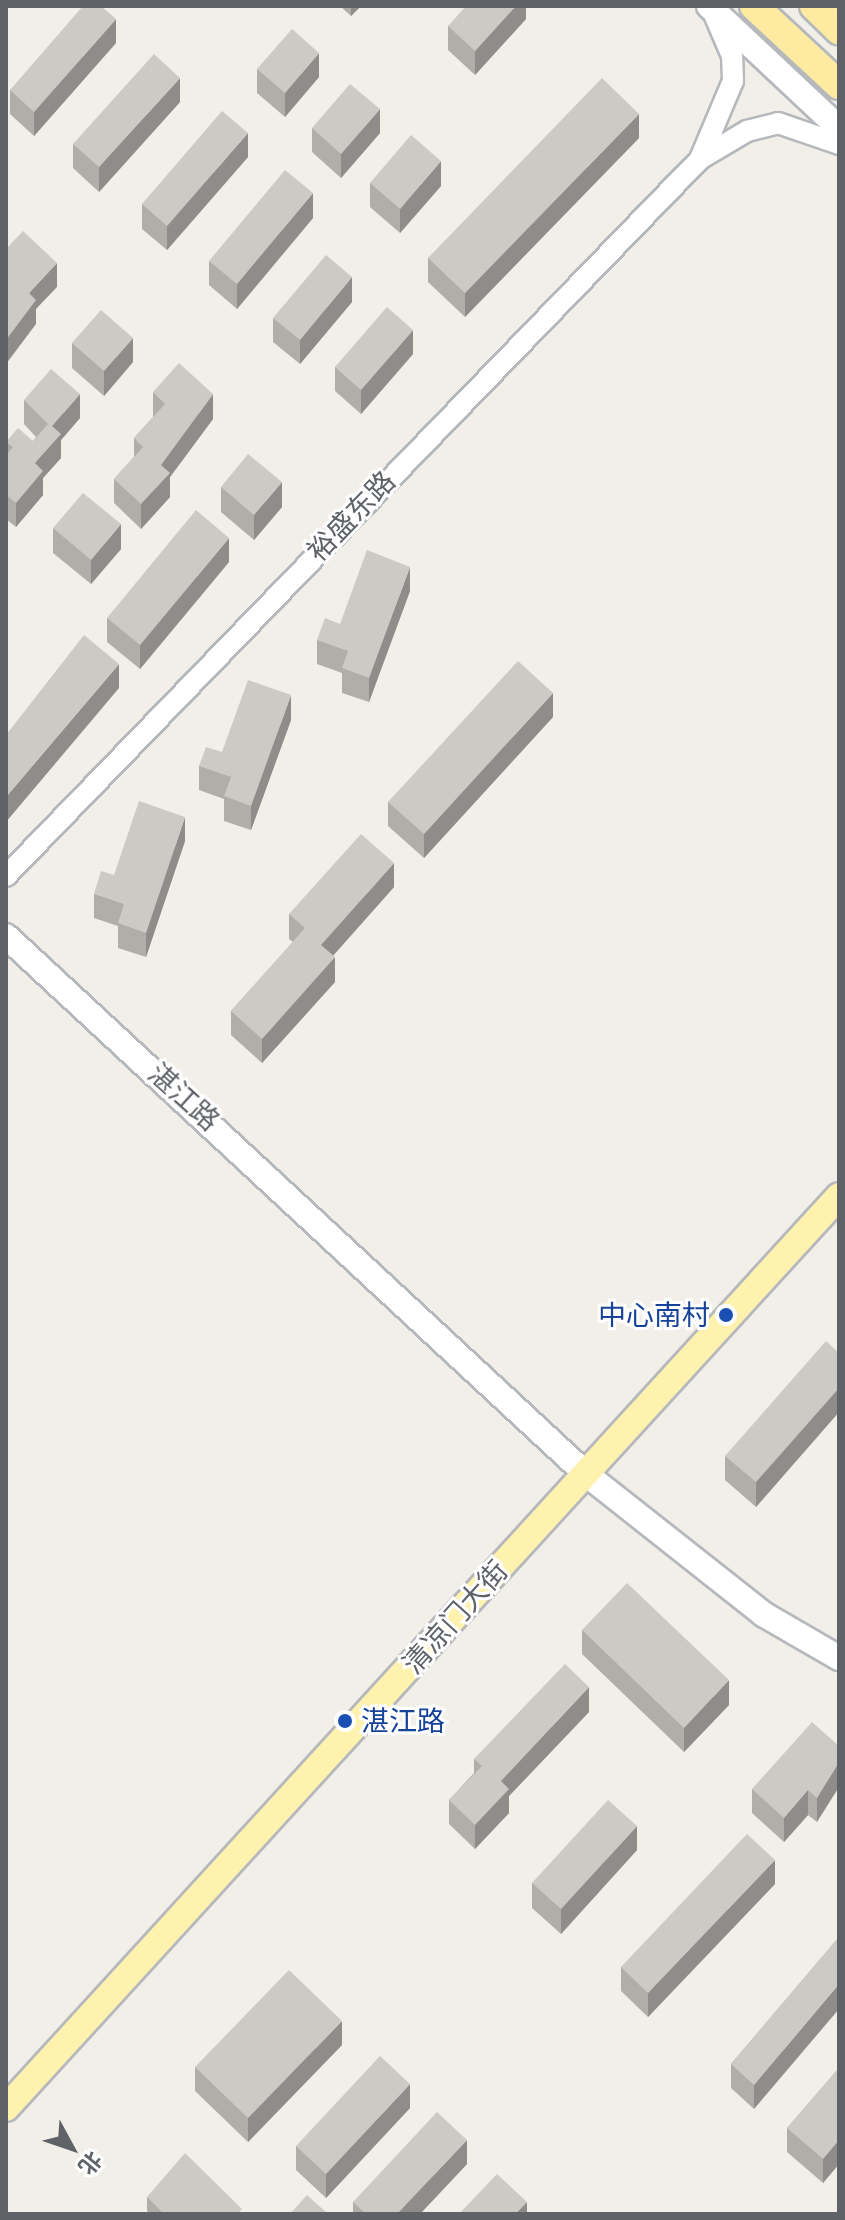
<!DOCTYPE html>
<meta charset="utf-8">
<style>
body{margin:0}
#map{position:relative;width:845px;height:2220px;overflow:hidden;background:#f1efe8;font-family:"PT Sans","Noto Sans SC",sans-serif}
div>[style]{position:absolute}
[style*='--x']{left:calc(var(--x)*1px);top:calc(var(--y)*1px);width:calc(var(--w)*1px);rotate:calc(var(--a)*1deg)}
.roads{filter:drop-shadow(2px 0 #b5b8bc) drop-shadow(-2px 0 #b5b8bc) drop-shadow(0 2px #b5b8bc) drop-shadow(0 -2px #b5b8bc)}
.tertiary>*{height:20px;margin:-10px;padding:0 10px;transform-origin:10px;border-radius:10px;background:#fff}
.secondary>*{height:24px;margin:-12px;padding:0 12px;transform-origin:12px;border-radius:12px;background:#fff}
.primary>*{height:26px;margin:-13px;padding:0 13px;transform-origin:13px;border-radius:13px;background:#fff2af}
.trunk>*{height:28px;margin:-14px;padding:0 14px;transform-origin:14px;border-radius:14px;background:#feeaa1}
.wall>*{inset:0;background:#afaea9}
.shaded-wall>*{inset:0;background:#8f8d8a}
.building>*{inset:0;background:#cccac5}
.dots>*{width:22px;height:22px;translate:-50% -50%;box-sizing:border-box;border:4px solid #fff;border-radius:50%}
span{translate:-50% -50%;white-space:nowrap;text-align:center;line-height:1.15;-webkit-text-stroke:6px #fff;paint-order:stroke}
.street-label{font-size:28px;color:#5f6368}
.transit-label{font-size:28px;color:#164399}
.right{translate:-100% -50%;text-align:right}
.left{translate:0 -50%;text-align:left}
.frame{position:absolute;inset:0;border:8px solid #5f6368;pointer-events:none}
.north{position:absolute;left:32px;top:2108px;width:80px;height:80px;-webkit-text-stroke:6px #fff;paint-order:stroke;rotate:130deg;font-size:22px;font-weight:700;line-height:32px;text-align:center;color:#5f6368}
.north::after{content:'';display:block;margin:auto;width:28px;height:36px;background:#5f6368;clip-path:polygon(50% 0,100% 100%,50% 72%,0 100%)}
</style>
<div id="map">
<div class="roads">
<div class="tertiary">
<i style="--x:700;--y:159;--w:85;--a:-67.1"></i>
<i style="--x:733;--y:81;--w:25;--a:-92"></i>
<i style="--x:732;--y:56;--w:46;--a:-113.2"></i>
<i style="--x:6;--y:876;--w:998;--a:-45.93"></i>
<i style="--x:700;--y:159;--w:55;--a:-30.8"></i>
<i style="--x:747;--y:131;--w:32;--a:-14"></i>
<i style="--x:778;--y:123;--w:65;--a:19"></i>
</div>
<div class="secondary">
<i style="--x:709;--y:6;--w:178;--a:43.2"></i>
<i style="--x:6;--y:936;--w:791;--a:42.85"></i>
<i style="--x:586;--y:1474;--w:226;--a:38.3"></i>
<i style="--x:763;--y:1614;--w:88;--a:30.1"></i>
</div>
<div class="primary">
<i style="--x:6;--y:2108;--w:1235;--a:-47.59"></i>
</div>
<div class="trunk">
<i style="--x:754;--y:6;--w:116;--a:42.9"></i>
<i style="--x:814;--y:6;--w:35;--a:44"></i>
</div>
</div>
<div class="wall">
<i style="clip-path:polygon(340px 6px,361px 6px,351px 16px)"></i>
<i style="clip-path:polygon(526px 6px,526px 19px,475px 75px,448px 50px,448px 26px)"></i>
<i style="clip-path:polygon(116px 43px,34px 136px,10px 114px,10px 90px)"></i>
<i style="clip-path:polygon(257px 69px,319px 77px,285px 117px,257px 93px)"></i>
<i style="clip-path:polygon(180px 102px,99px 192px,73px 168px,73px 144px)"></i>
<i style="clip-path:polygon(312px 128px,380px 133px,341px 178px,312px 152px)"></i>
<i style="clip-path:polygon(639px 138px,465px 317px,428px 282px,428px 258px)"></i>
<i style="clip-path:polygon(248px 157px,167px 250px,142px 229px,142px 204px)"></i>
<i style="clip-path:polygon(370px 183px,441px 186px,400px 233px,370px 207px)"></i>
<i style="clip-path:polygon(313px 218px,237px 309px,209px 285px,209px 261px)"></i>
<i style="clip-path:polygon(352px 302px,300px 364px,273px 342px,273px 318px)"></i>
<i style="clip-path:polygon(72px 343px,133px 362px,104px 396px,72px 368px)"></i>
<i style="clip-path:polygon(413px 354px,361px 414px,335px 391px,335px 367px)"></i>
<i style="clip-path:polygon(153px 392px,213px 419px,170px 477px,170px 497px,141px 529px,114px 503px,114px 479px,134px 457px,134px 438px,153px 417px)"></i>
<i style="clip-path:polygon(24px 400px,80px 418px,61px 440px,61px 458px,43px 478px,43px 495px,16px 527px,6px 519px,6px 442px,33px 441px,36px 437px,24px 424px)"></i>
<i style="clip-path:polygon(221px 487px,282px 507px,254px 540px,221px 512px)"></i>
<i style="clip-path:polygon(53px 528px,121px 549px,91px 584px,53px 553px)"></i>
<i style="clip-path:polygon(229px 562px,140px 669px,107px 642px,107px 618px)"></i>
<i style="clip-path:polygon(410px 591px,369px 702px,342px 693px,342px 673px,317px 664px,317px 640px,340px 624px)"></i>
<i style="clip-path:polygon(553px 717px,424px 858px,388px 826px,388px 802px)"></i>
<i style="clip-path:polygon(291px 720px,251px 830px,224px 821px,224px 799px,199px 790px,199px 766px,222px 752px)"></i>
<i style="clip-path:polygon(185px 841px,146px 957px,118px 948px,118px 926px,94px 918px,94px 894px,114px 875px)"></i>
<i style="clip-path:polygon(394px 887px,333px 956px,335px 982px,262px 1063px,231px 1035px,231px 1011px,293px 942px,289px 939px,289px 914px)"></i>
<i style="clip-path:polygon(839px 1353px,839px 1412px,756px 1507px,725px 1480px,725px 1456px)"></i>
<i style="clip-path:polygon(582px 1630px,729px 1705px,684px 1752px,582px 1654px)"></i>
<i style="clip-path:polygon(589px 1712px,509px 1796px,509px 1813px,475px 1849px,449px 1824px,449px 1800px,474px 1773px,474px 1759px)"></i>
<i style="clip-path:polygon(839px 1746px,817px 1822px,808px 1815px,784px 1842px,752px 1813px,752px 1789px)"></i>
<i style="clip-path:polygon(637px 1850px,561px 1934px,532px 1908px,532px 1883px)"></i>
<i style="clip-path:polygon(775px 1884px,648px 2017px,621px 1991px,621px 1967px)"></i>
<i style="clip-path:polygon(839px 1937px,754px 2109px,731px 2088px,731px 2064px)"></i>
<i style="clip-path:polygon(342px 2045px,248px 2142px,195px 2091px,195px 2067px)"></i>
<i style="clip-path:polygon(839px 2068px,839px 2164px,823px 2183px,787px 2152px,787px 2128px)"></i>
<i style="clip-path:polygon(410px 2108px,326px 2198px,296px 2170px,296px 2146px)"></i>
<i style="clip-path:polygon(467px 2164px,420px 2214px,353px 2214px,353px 2202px)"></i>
<i style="clip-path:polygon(147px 2197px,242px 2214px,150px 2214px,147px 2211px)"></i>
</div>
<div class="shaded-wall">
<i style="clip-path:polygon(351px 6px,361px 6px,351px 16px)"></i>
<i style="clip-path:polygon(516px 6px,526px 6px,526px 19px,475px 75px,475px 51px)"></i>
<i style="clip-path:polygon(116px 19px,116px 43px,34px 136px,34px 112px)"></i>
<i style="clip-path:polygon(319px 53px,319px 77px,285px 117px,285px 93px)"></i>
<i style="clip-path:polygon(180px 78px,180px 102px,99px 192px,99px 167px)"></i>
<i style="clip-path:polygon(380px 109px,380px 133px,341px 178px,341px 154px)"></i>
<i style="clip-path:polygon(639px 114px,639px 138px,465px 317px,465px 293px)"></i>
<i style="clip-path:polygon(248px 133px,248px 157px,167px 250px,167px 226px)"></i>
<i style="clip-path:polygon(441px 161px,441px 186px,400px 233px,400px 209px)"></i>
<i style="clip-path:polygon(313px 193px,313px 218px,237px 309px,237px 284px)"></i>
<i style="clip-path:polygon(57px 263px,57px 287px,36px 309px,36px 324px,6px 364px,6px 340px,29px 293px)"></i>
<i style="clip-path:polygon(352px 277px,352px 302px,300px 364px,300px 340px)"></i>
<i style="clip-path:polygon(413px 330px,413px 354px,361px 414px,361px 390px)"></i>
<i style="clip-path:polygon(133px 338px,133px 362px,104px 396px,104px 371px)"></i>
<i style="clip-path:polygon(80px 394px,80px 418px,61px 440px,61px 458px,43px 478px,43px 495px,16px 527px,16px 503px,52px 426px)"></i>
<i style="clip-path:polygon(213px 394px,213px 419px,170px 477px,170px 497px,141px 529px,141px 504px,161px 465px)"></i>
<i style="clip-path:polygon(282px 482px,282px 507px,254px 540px,254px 515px)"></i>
<i style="clip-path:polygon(121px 524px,121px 549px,91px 584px,91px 560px)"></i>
<i style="clip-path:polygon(229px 538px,229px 562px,140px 669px,140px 645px)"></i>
<i style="clip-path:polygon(410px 567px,410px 591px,369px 702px,369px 678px)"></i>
<i style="clip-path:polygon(119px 664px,119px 688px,6px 822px,6px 797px)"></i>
<i style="clip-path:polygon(553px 693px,553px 717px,424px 858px,424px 834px)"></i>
<i style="clip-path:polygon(291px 695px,291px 720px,251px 830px,251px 806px)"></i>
<i style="clip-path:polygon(185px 817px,185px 841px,146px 957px,146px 933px)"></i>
<i style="clip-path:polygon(394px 863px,394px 887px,321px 969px,321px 945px)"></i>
<i style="clip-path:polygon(335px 957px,335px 982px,262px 1063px,262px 1039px)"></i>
<i style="clip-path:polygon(839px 1388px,839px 1412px,756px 1507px,756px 1482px)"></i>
<i style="clip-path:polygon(729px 1680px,729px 1705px,684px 1752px,684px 1728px)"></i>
<i style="clip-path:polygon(589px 1687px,589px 1712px,509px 1796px,509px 1813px,475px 1849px,475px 1825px,501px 1781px)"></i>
<i style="clip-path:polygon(839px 1762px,839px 1787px,817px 1822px,817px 1798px)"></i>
<i style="clip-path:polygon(808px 1790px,808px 1815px,784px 1842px,784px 1818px)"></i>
<i style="clip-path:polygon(637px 1826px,637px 1850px,561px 1934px,561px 1909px)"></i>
<i style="clip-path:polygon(775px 1860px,775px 1884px,648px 2017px,648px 1993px)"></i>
<i style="clip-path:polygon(839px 1984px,839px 2009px,754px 2109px,754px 2085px)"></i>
<i style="clip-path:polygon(342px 2021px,342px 2045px,248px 2142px,248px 2118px)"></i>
<i style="clip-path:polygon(410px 2084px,410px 2108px,326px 2198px,326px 2174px)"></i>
<i style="clip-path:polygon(467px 2140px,467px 2164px,420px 2214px,397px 2214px)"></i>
<i style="clip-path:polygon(839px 2140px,839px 2164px,823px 2183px,823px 2159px)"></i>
<i style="clip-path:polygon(527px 2202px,527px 2214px,515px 2214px)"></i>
</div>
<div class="building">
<i style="clip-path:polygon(83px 6px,101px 6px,116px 19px,34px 112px,10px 90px)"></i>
<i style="clip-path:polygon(466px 6px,516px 6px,475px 51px,448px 26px)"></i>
<i style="clip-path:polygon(292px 29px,319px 53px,285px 93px,257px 69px)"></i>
<i style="clip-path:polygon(154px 54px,180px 78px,99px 167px,73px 144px)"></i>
<i style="clip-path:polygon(602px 78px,639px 114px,465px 293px,428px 258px)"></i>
<i style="clip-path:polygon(350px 84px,380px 109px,341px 154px,312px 128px)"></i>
<i style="clip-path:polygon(222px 111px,248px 133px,167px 226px,142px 204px)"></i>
<i style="clip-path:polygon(411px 135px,441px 161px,400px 209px,370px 183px)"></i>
<i style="clip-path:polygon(285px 170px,313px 193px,237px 284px,209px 261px)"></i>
<i style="clip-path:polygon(23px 231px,57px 263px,29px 293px,36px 300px,6px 340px,6px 249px)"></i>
<i style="clip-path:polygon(326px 255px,352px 277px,300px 340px,273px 318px)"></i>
<i style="clip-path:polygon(387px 307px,413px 330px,361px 390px,335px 367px)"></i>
<i style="clip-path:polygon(101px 310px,133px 338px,104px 371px,72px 343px)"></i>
<i style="clip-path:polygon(179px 363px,213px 394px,161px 465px,170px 473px,141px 504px,114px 479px,143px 447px,134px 438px,165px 404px,153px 392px)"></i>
<i style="clip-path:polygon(51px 369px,80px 394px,52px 426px,61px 434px,35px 463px,43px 471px,16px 503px,6px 495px,6px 455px,13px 447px,6px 442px,18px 428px,33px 441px,48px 424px,24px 400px)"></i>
<i style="clip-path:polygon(248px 454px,282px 482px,254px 515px,221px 487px)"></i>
<i style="clip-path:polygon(83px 493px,121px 524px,91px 560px,53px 528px)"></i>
<i style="clip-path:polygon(196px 510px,229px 538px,140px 645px,107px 618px)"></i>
<i style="clip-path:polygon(367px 550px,410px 567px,369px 678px,342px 668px,348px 651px,317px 640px,325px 618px,340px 624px)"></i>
<i style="clip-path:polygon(84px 635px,119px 664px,6px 797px,6px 735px)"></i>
<i style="clip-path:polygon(518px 661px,553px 693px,424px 834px,388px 802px)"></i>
<i style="clip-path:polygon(248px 680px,291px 695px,251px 806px,224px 796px,231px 777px,199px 766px,206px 747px,222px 752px)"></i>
<i style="clip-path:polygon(139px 801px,185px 817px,146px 933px,118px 923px,124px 904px,94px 894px,101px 871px,114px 875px)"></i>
<i style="clip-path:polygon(361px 834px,394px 863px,321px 945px,335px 957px,262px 1039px,231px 1011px,305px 928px,289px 914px)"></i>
<i style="clip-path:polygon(826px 1341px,839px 1353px,839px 1388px,756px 1482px,725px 1456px)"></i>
<i style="clip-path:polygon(627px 1583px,729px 1680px,684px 1728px,582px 1630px)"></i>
<i style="clip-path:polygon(565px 1664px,589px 1687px,501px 1781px,509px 1789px,475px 1825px,449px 1800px,482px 1766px,474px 1759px)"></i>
<i style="clip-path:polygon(812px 1722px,839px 1746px,839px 1762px,817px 1798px,808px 1790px,784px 1818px,752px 1789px)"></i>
<i style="clip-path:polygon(608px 1800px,637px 1826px,561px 1909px,532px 1883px)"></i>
<i style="clip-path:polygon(747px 1834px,775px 1860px,648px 1993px,621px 1967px)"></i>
<i style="clip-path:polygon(839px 1937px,839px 1984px,754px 2085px,731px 2064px)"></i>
<i style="clip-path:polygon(289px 1970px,342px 2021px,248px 2118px,195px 2067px)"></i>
<i style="clip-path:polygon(380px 2056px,410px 2084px,326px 2174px,296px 2146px)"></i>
<i style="clip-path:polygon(839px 2068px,839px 2140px,823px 2159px,787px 2128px)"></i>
<i style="clip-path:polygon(437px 2112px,467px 2140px,397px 2214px,366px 2214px,353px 2202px)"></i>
<i style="clip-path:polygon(185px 2153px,242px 2209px,237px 2214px,164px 2214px,147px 2197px)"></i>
<i style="clip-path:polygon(497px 2174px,527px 2202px,515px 2214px,459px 2214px)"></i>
<i style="clip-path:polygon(307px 2195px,328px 2214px,290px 2214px)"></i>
</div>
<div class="dots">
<i style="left:726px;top:1315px;background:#1a4fb4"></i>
<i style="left:345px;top:1721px;background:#1a4fb4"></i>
</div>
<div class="street-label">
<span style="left:351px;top:516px;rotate:-46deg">裕盛东路</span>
<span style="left:184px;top:1097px;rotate:42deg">湛江路</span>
<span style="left:455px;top:1617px;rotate:-48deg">清凉门大街</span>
</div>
<div class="transit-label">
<span class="right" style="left:710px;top:1315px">中心南村</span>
<span class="left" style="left:361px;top:1721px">湛江路</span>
</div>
<div class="frame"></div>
<div class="north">北</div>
</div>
